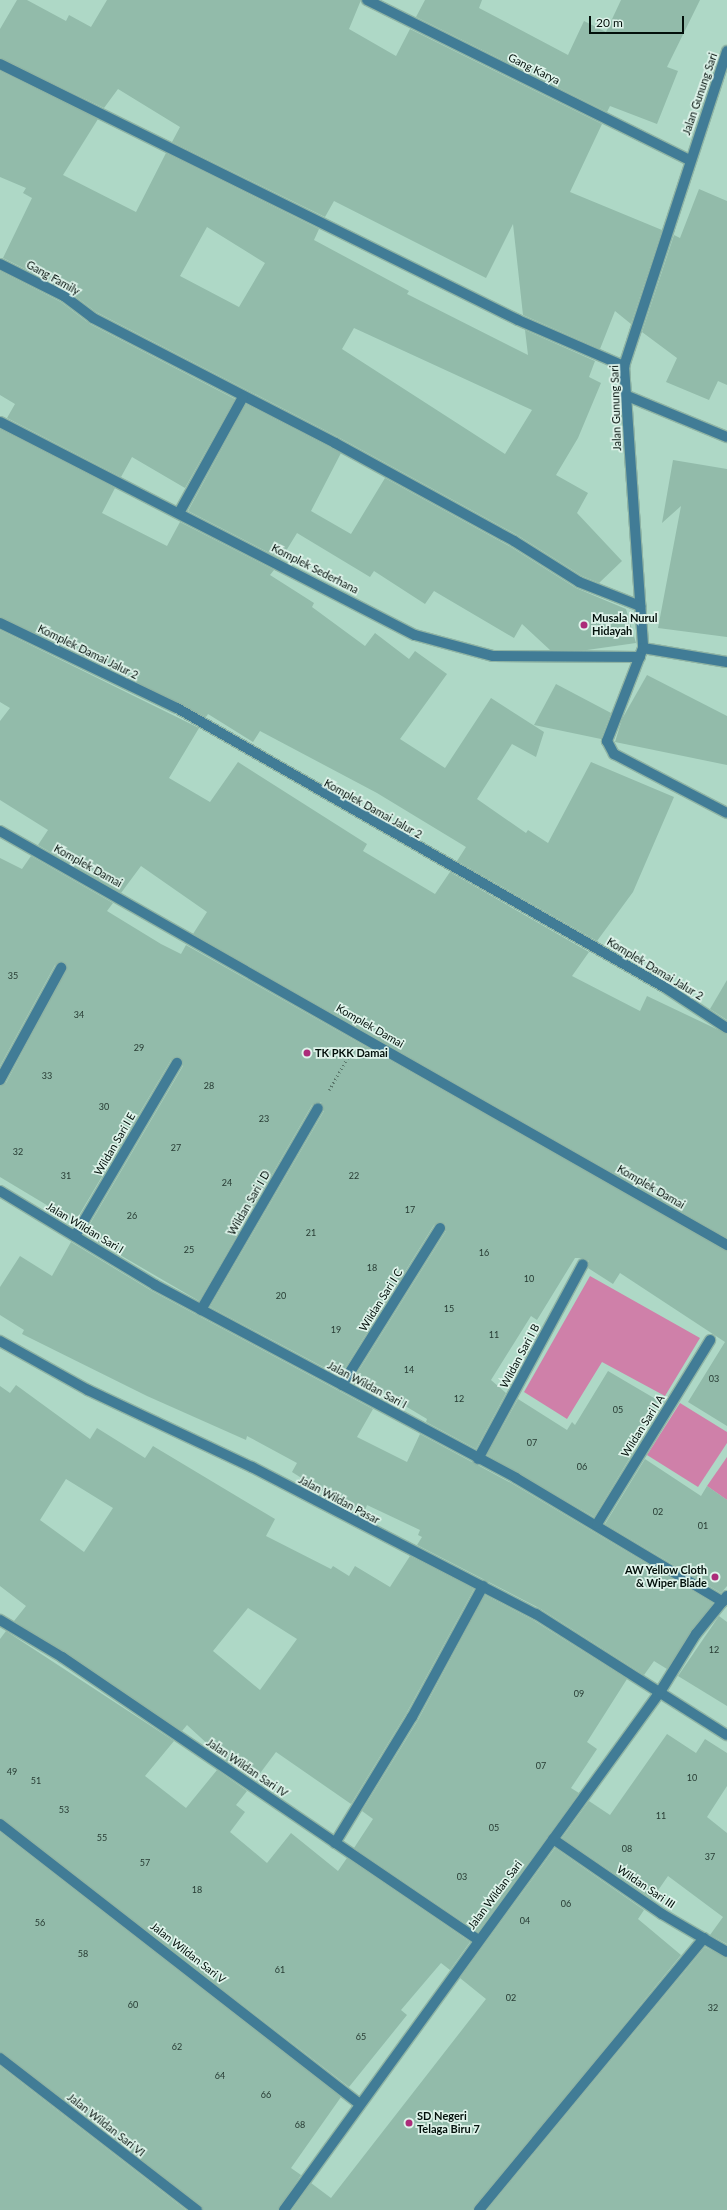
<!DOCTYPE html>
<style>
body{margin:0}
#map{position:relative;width:727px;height:2210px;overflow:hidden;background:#aed8c6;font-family:Lato,sans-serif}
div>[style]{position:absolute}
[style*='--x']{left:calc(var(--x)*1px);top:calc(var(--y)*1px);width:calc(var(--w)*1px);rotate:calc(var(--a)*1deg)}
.green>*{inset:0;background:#cf80a9}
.building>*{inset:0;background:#92bbaa}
.path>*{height:2.5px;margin-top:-1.25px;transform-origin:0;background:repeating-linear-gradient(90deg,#5a766a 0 1px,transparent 0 4px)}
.roads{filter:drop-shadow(1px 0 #8fb4a4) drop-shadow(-1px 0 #8fb4a4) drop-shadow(0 1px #8fb4a4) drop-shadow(0 -1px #8fb4a4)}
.minor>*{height:10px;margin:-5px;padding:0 5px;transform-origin:5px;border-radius:5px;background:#417c96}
.dots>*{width:11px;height:11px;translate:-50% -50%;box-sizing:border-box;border:2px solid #def3ea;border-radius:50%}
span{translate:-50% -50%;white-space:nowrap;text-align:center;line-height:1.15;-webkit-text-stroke:3.5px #def3ea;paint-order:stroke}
.number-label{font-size:9px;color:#273b33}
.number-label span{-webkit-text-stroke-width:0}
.street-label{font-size:11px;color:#03100b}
.poi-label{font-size:11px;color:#03100b;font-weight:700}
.left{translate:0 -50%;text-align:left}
.right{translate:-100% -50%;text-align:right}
.scale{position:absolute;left:589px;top:16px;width:95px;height:18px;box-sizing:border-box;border:2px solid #03100b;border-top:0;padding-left:5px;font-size:12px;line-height:14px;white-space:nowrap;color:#03100b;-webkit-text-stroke:3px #def3ea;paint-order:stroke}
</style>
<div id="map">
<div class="green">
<i style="clip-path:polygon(590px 1276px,700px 1338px,665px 1396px,602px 1362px,567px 1419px,524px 1392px)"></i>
<i style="clip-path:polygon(680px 1403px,727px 1432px,727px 1443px,698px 1487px,647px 1455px)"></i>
<i style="clip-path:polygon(727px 1457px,727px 1500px,707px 1486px)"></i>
</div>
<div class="building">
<i style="clip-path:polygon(17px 0,27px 0,66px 21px,69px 15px,91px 27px,107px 0,361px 0,349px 29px,396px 56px,410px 29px,602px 124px,570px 192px,662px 230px,631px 324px,615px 311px,600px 349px,523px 315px,513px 224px,486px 278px,334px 201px,325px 217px,172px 142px,180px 127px,118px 89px,104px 108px,0 58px,0 29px)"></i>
<i style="clip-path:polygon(425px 0,482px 0,479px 8px,568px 55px,584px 21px,606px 32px,621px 0,700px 0,667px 67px,678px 71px,657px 124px,610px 106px,607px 112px,416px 17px)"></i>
<i style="clip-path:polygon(evenodd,0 71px,98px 119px,63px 175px,136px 212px,166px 153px,319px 229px,314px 240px,409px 291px,407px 294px,528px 355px,525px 330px,595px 361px,589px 377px,601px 383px,578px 438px,556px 475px,588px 493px,577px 513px,622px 561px,599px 583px,582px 576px,517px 535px,338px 437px,96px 312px,67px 290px,3px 258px,32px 198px,23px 193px,26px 188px,0 177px,0 71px,207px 227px,265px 263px,239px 307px,180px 276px,207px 227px,0 71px,354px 328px,532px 410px,505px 454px,342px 349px,354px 328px)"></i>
<i style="clip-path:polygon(699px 189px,727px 201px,727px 385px,718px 381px,709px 400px,666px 382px,677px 358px,642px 332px,674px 235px,680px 238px)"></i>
<i style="clip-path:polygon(0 271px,61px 302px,90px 324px,235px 399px,185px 488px,132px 457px,121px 477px,7px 418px,15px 404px,0 395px)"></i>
<i style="clip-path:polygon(246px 404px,341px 453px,311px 511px,351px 534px,385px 478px,511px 547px,576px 588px,626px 609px,636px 643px,587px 650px,550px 650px,522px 624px,514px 638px,434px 591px,425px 604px,374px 571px,370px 577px,297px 533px,281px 559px,188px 511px)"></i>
<i style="clip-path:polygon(0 429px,115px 488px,102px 513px,167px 546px,180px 522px,274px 570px,270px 575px,314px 603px,312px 607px,365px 646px,375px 633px,409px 659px,415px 651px,447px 674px,400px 739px,445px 768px,491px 698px,544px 732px,536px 757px,512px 744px,477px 799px,526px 833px,528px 830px,548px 843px,591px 762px,674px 797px,633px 892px,597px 941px,457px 861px,466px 847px,377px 793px,260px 731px,253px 742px,208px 714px,206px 717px,0 617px)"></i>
<i style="clip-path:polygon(673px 460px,727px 469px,727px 637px,658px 628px,681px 506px,662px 523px)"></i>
<i style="clip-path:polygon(0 630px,199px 728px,169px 778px,210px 802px,238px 762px,367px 844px,363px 851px,435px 894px,450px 872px,589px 952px,572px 976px,640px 1011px,647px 996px,727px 1034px,727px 1238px,193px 934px,207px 912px,141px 866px,121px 893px,38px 845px,48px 830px,0 800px,0 721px,10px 708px,0 702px)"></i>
<i style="clip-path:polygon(647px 675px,727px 716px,727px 765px,615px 742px,622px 719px)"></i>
<i style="clip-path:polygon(556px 684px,611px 713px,601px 739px,534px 725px)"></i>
<i style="clip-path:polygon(31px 856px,113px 903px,107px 911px,161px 944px,181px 954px,186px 945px,727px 1251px,727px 1426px,688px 1402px,725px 1342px,620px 1273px,613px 1284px,588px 1268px,589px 1261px,583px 1258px,575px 1258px,537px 1320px,531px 1316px,491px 1380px,506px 1393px,476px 1449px,426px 1422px,427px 1419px,382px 1392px,379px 1397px,351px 1383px,446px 1231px,446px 1225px,441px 1222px,434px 1225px,340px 1376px,210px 1307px,324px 1111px,321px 1102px,312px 1105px,199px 1301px,84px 1234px,183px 1066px,181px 1058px,171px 1060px,75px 1222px,0 1177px,0 1086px,6px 1083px,67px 968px,64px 962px,55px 965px,0 1066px,0 858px,22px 869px)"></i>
<i style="clip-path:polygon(727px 980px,727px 1020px,710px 1009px)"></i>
<i style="clip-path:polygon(71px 1242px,152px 1291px,373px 1409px,357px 1437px,407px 1462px,420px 1434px,513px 1484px,713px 1603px,667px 1669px,654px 1661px,644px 1675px,539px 1608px,417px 1545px,422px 1537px,418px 1535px,420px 1530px,367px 1505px,364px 1513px,333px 1498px,292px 1472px,297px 1463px,247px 1436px,246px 1440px,147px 1396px,22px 1334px,24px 1330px,0 1315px,0 1287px,20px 1256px,52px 1276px)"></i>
<i style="clip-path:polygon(608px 1371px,659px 1401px,630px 1449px,634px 1451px,594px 1517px,487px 1455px,518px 1399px,567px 1430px,572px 1422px,575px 1425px)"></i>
<i style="clip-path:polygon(evenodd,16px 1385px,90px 1439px,97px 1428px,145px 1458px,153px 1446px,275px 1519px,266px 1536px,331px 1569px,333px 1566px,349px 1576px,355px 1566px,390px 1587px,410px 1556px,474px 1589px,406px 1714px,351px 1804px,276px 1752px,255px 1780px,225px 1760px,187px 1725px,182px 1731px,14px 1621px,26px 1606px,0 1586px,0 1386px,10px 1393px,16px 1385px,66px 1479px,113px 1508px,84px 1552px,40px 1520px,66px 1479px,16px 1385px,248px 1608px,297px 1639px,260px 1690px,213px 1651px,248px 1608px)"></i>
<i style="clip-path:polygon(645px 1459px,701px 1496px,707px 1486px,727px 1500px,727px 1586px,721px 1593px,605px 1524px)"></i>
<i style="clip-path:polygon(485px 1595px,533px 1620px,627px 1679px,587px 1742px,597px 1749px,571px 1788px,579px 1793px,478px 1932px,354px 1848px,373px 1819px,362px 1811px,418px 1720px)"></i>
<i style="clip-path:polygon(719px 1616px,727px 1622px,727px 1706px,678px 1676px)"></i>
<i style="clip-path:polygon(6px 1631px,174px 1741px,145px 1776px,186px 1808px,217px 1770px,247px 1791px,236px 1805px,245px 1812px,230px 1832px,267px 1863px,291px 1833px,338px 1871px,347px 1858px,470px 1942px,450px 1970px,441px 1963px,401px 2010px,407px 2015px,349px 2087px,0 1818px,0 1639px)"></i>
<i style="clip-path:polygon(667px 1734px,696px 1753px,705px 1739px,727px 1753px,727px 1786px,707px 1817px,727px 1833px,727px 1944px,710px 1935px,723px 1917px,668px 1876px,652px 1899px,562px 1838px,589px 1801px,610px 1815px)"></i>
<i style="clip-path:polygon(0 1832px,341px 2097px,291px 2168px,301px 2175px,278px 2210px,203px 2210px,0 2052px)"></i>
<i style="clip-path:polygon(555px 1848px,644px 1910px,638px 1919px,681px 1955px,473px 2210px,292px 2210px,311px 2183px,331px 2198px,486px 1999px,460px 1978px)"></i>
<i style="clip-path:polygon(705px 1947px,727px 1958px,727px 2210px,487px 2210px)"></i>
<i style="clip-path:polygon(0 2066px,186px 2210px,0 2210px)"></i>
</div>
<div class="path">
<i style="--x:329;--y:1090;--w:40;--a:-60.3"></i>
</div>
<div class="roads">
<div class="minor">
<i style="--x:367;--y:0;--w:360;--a:26.4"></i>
<i style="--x:727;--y:51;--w:331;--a:108.1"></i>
<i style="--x:624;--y:366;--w:283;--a:86.1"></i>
<i style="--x:643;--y:648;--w:100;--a:111.2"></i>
<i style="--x:607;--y:741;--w:15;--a:62"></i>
<i style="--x:614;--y:754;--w:127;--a:27.6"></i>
<i style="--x:0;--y:64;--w:578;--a:26.3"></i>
<i style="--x:518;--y:320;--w:116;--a:23.5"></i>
<i style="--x:0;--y:264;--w:72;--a:26.6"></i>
<i style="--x:64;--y:296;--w:36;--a:37"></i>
<i style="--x:93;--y:318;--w:272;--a:27.3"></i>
<i style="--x:335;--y:443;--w:204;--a:28.7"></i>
<i style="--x:514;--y:541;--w:77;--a:32.2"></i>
<i style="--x:579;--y:582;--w:66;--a:21.5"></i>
<i style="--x:625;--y:395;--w:110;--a:22.4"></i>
<i style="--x:0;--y:422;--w:466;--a:27.2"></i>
<i style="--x:415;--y:635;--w:81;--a:15.1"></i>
<i style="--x:493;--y:656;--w:147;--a:0.4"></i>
<i style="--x:179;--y:513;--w:132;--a:-61.1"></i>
<i style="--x:0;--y:623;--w:196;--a:25.7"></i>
<i style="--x:177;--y:708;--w:563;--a:29.8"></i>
<i style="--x:666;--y:988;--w:73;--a:33.3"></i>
<i style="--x:643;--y:648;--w:85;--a:9.5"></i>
<i style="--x:0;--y:831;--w:837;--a:29.66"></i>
<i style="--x:0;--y:1080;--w:128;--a:-61.4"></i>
<i style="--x:0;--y:1191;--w:181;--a:31.2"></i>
<i style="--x:155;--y:1285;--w:409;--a:28.1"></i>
<i style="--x:516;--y:1478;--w:241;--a:30.9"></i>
<i style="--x:75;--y:1236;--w:201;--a:-59.5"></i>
<i style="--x:201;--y:1310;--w:233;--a:-59.9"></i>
<i style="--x:0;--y:1341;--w:101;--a:29.1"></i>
<i style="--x:88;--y:1390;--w:181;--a:25.2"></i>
<i style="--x:252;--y:1467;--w:320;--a:27.4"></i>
<i style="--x:536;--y:1614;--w:226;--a:32.4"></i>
<i style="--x:342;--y:1385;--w:185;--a:-58"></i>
<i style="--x:478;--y:1459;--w:221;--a:-61.7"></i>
<i style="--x:597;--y:1524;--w:216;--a:-58.4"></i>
<i style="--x:0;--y:1620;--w:72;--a:30.8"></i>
<i style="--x:62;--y:1657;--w:502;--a:34.2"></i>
<i style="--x:0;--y:1824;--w:455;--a:37.9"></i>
<i style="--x:553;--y:1839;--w:132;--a:34.5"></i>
<i style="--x:662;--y:1914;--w:75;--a:30.3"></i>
<i style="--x:335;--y:1843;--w:148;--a:-58.6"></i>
<i style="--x:412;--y:1717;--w:149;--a:-61.5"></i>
<i style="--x:0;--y:2058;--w:249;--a:37.7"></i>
<i style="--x:284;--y:2210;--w:640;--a:-54.03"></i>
<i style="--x:660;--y:1692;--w:68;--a:-58.2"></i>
<i style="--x:696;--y:1634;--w:49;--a:-50.8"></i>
<i style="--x:479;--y:2210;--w:353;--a:-50.4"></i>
</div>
</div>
<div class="dots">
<i style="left:584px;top:625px;background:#ac2c7a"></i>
<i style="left:307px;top:1053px;background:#ac2c7a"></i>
<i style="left:715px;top:1577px;background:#ac2c7a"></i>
<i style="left:409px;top:2123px;background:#ac2c7a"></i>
</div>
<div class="number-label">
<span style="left:13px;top:976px">35</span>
<span style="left:79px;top:1015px">34</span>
<span style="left:139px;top:1048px">29</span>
<span style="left:47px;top:1076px">33</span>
<span style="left:209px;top:1086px">28</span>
<span style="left:104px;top:1107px">30</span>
<span style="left:264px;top:1119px">23</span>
<span style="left:176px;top:1148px">27</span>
<span style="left:18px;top:1152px">32</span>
<span style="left:66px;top:1176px">31</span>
<span style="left:354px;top:1176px">22</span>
<span style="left:227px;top:1183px">24</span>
<span style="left:410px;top:1210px">17</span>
<span style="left:132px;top:1216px">26</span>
<span style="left:311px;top:1233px">21</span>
<span style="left:189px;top:1250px">25</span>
<span style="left:484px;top:1253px">16</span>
<span style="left:372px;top:1268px">18</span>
<span style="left:529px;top:1279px">10</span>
<span style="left:281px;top:1296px">20</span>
<span style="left:449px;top:1309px">15</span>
<span style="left:336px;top:1330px">19</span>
<span style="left:494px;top:1335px">11</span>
<span style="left:409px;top:1370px">14</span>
<span style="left:714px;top:1379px">03</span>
<span style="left:459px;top:1399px">12</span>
<span style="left:618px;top:1410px">05</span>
<span style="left:532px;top:1443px">07</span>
<span style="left:582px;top:1467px">06</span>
<span style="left:658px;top:1512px">02</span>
<span style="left:703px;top:1526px">01</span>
<span style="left:714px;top:1650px">12</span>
<span style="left:579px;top:1694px">09</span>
<span style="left:541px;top:1766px">07</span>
<span style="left:12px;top:1772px">49</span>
<span style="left:692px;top:1778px">10</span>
<span style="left:36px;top:1781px">51</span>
<span style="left:64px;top:1810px">53</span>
<span style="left:661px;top:1816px">11</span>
<span style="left:494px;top:1828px">05</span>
<span style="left:102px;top:1838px">55</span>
<span style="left:627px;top:1849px">08</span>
<span style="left:710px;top:1857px">37</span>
<span style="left:145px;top:1863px">57</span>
<span style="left:462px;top:1877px">03</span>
<span style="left:197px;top:1890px">18</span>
<span style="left:566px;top:1904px">06</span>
<span style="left:525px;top:1921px">04</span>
<span style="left:40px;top:1923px">56</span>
<span style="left:83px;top:1954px">58</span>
<span style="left:280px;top:1970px">61</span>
<span style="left:511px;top:1998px">02</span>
<span style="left:133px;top:2005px">60</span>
<span style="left:713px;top:2008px">32</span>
<span style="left:361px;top:2037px">65</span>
<span style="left:177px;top:2047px">62</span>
<span style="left:220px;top:2076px">64</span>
<span style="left:266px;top:2095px">66</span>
<span style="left:300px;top:2125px">68</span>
</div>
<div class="street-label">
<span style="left:534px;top:69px;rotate:26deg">Gang Karya</span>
<span style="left:700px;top:94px;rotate:-71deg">Jalan Gunung Sari</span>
<span style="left:53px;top:278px;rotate:29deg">Gang Family</span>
<span style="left:616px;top:408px;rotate:-92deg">Jalan Gunung Sari</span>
<span style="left:315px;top:569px;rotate:27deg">Komplek Sederhana</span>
<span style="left:88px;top:652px;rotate:26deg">Komplek Damai Jalur 2</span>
<span style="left:373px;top:809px;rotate:29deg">Komplek Damai Jalur 2</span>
<span style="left:88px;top:866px;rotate:29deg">Komplek Damai</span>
<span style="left:655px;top:969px;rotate:31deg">Komplek Damai Jalur 2</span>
<span style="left:370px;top:1026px;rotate:30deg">Komplek Damai</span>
<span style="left:115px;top:1144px;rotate:-60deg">Wildan Sari I E</span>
<span style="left:651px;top:1187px;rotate:30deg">Komplek Damai</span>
<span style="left:249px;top:1203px;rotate:-60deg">Wildan Sari I D</span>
<span style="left:85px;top:1228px;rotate:31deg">Jalan Wildan Sari I</span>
<span style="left:381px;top:1300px;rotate:-58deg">Wildan Sari I C</span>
<span style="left:520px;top:1356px;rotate:-62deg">Wildan Sari I B</span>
<span style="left:367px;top:1385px;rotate:28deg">Jalan Wildan Sari I</span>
<span style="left:643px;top:1426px;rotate:-58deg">Wildan Sari I A</span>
<span style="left:339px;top:1500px;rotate:28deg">Jalan Wildan Pasar</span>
<span style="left:247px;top:1768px;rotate:34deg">Jalan Wildan Sari IV</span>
<span style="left:646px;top:1887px;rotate:34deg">Wildan Sari III</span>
<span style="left:495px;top:1895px;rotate:-53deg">Jalan Wildan Sari</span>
<span style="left:188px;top:1953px;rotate:38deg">Jalan Wildan Sari V</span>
<span style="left:106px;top:2125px;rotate:38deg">Jalan Wildan Sari VI</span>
</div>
<div class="poi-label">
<span class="left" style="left:592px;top:625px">Musala Nurul<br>Hidayah</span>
<span class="left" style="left:315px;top:1053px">TK PKK Damai</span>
<span class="right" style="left:707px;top:1577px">AW Yellow Cloth<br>&amp; Wiper Blade</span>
<span class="left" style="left:417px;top:2123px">SD Negeri<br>Telaga Biru 7</span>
</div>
<div class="scale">20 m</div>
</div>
